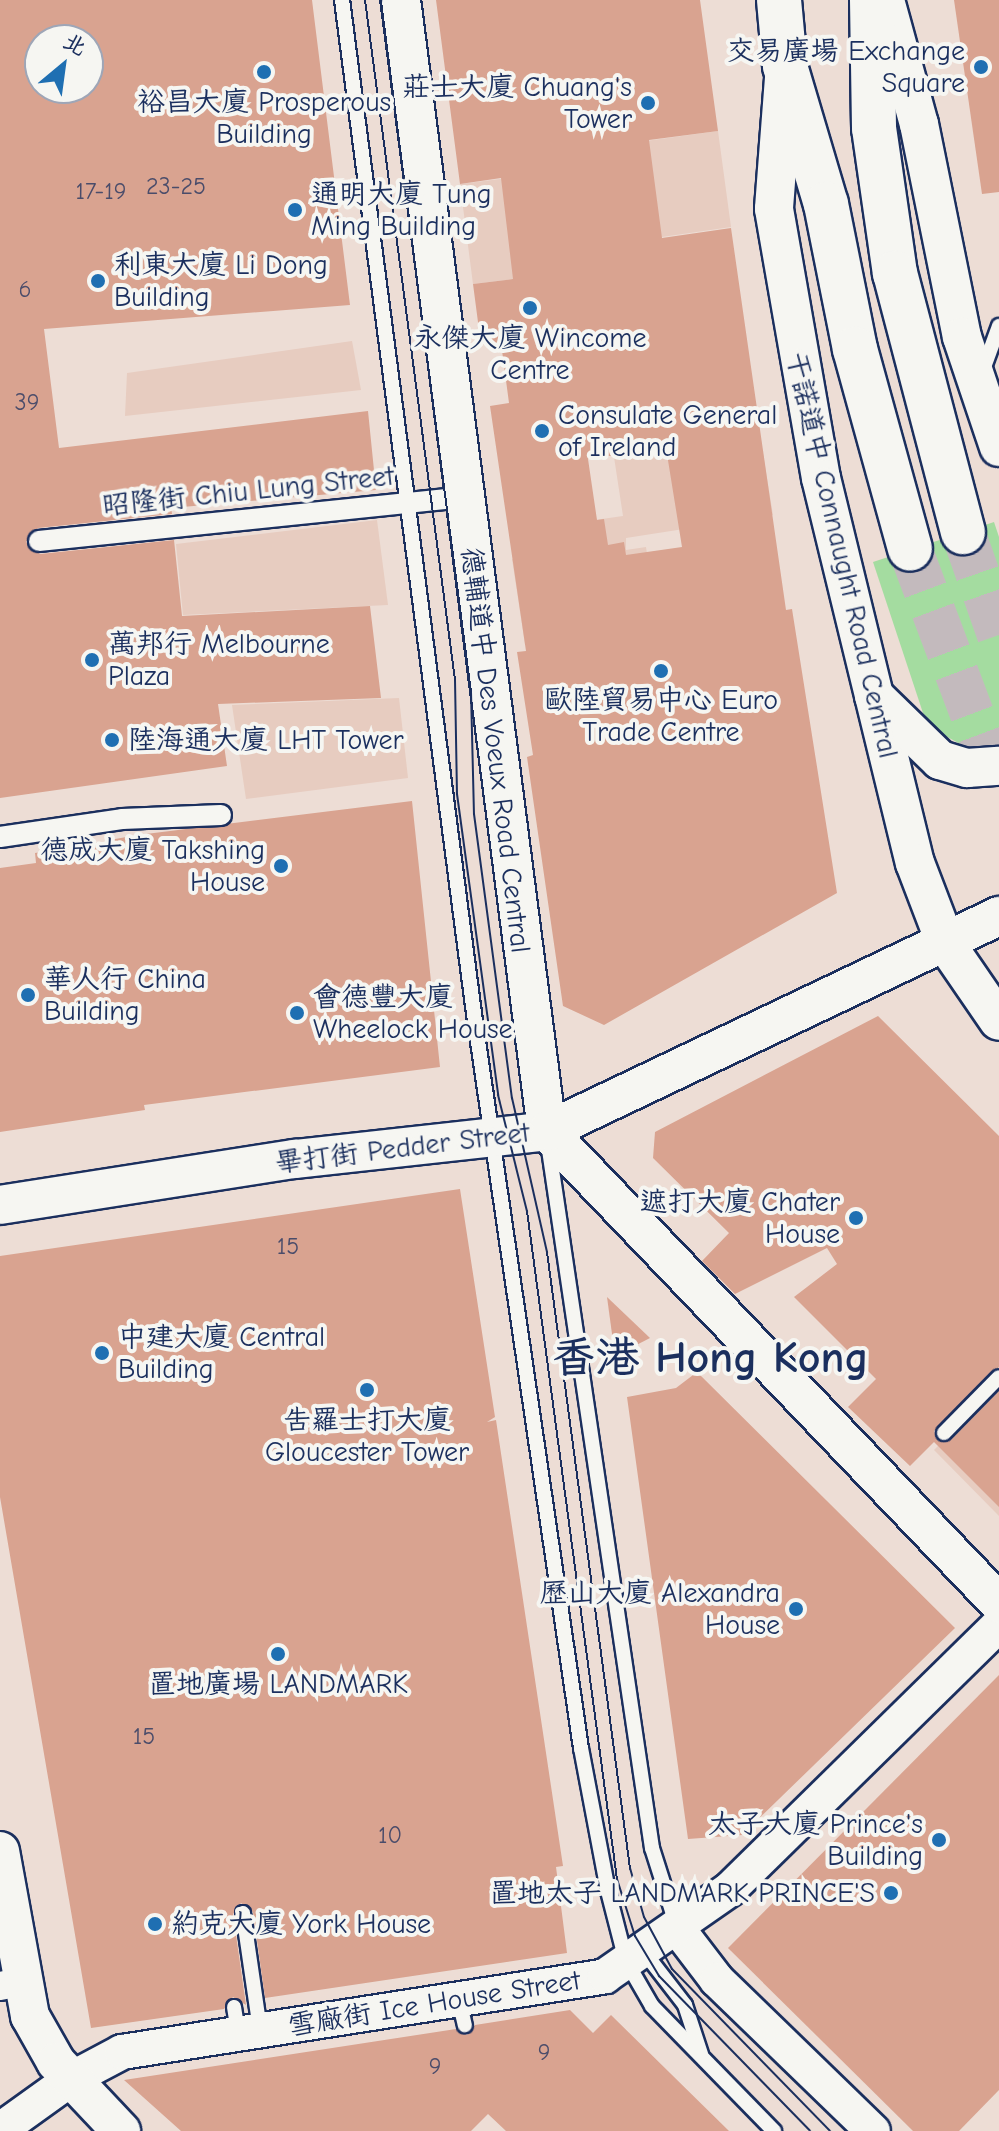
<!DOCTYPE html>
<meta charset="utf-8">
<style>
body{margin:0}
#map{position:relative;width:999px;height:2131px;overflow:hidden;background:#edddd5;font-family:"Comic Neue","LXGW WenKai TC",sans-serif}
div>[style]{position:absolute}
[style*='--x']{left:calc(var(--x)*1px);top:calc(var(--y)*1px);width:calc(var(--w)*1px);rotate:calc(var(--a)*1deg)}
.built>*{inset:0;background:#e7ccc0}
.green>*{inset:0;background:#a4dca0}
.building>*{inset:0;background:#d9a390}
.primary-tunnel>*{height:44px;margin-top:-22px;transform-origin:0;background:repeating-linear-gradient(90deg,#c3babd 0 44px,transparent 0 66px)}
.trunk-tunnel>*{height:44px;margin-top:-22px;transform-origin:0;background:repeating-linear-gradient(90deg,#c3babd 0 44px,transparent 0 66px)}
.roads{filter:drop-shadow(2px 0 #1b2f5e) drop-shadow(-2px 0 #1b2f5e) drop-shadow(0 2px #1b2f5e) drop-shadow(0 -2px #1b2f5e)}
.service>*{height:14px;margin:-7px;padding:0 7px;transform-origin:7px;border-radius:7px;background:#f6f6f2}
.pedestrian>*{height:20px;margin:-10px;padding:0 10px;transform-origin:10px;border-radius:10px;background:#f6f6f2}
.minor>*{height:28px;margin:-14px;padding:0 14px;transform-origin:14px;border-radius:14px;background:#f6f6f2}
.tertiary>*{height:34px;margin:-17px;padding:0 17px;transform-origin:17px;border-radius:17px;background:#f6f6f2}
.secondary>*{height:38px;margin:-19px;padding:0 19px;transform-origin:19px;border-radius:19px;background:#f6f6f2}
.primary>*{height:44px;margin:-22px;padding:0 22px;transform-origin:22px;border-radius:22px;background:#f6f6f2}
.trunk>*{height:44px;margin:-22px;padding:0 22px;transform-origin:22px;border-radius:22px;background:#f6f6f2}
.tram>*{height:2px;margin:-1px;padding:0 1px;transform-origin:1px;border-radius:1px;background:#1b2f5e}
.dots>*{width:22px;height:22px;translate:-50% -50%;box-sizing:border-box;border:4px solid #f6f6f2;border-radius:50%}
span{translate:-50% -50%;white-space:nowrap;text-align:center;line-height:1.15;-webkit-text-stroke:8px #f6f6f2;paint-order:stroke}
.number-label{font-size:24px;color:#4a4c6a}
.number-label span{-webkit-text-stroke-width:0}
.poi-label{font-size:28px;color:#1b2f5e}
.right{translate:-100% -50%;text-align:right}
.left{translate:0 -50%;text-align:left}
.street-label{font-size:28px;color:#1b2f5e}
.town-label{font-size:44px;color:#1b2f5e;font-weight:700}
.north{position:absolute;left:24px;top:24px;width:80px;height:80px;box-sizing:border-box;background:#f6f6f2;border:2px solid #9ea6b7;border-radius:50%;rotate:29deg;font-size:22px;font-weight:700;line-height:32px;text-align:center;color:#1b2f5e}
.north::after{content:'';display:block;margin:auto;width:28px;height:36px;background:#1f6fb2;clip-path:polygon(50% 0,100% 100%,50% 72%,0 100%)}
</style>
<div id="map">
<div class="built">
<i style="clip-path:polygon(718px 131px,731px 227px,600px 246px,602px 268px,473px 284px,460px 184px,589px 168px,588px 149px)"></i>
<i style="clip-path:polygon(352px 341px,361px 390px,125px 416px,127px 373px)"></i>
<i style="clip-path:polygon(760px 435px,773px 515px,626px 538px,626px 550px,646px 547px,658px 625px,525px 645px,512px 559px,553px 553px,510px 532px,623px 516px,614px 457px)"></i>
<i style="clip-path:polygon(377px 520px,388px 605px,183px 615px,176px 544px)"></i>
<i style="clip-path:polygon(399px 698px,408px 778px,246px 799px,232px 705px)"></i>
<i style="clip-path:polygon(999px 1384px,999px 1516px,934px 1450px)"></i>
</div>
<div class="green">
<i style="clip-path:polygon(994px 522px,999px 537px,999px 745px,964px 746px,940px 733px,923px 713px,873px 562px)"></i>
</div>
<div class="building">
<i style="clip-path:polygon(evenodd,0 0,312px 0,350px 305px,44px 329px,59px 448px,368px 411px,376px 490px,171px 508px,172px 514px,38px 528px,26px 542px,40px 554px,174px 540px,182px 616px,370px 606px,381px 698px,218px 704px,227px 766px,0 798px,0 0,40px 40px,88px 40px,88px 88px,40px 88px,40px 40px)"></i>
<i style="clip-path:polygon(evenodd,436px 0,700px 0,718px 131px,649px 140px,662px 238px,731px 228px,786px 610px,792px 609px,837px 893px,604px 1025px,563px 1006px,527px 757px,533px 755px,517px 652px,526px 651px,490px 406px,509px 403px,501px 343px,481px 345px,473px 284px,513px 279px,501px 178px,460px 184px,436px 0,666px 448px,682px 547px,626px 555px,624px 542px,608px 545px,604px 519px,597px 520px,588px 459px,666px 448px)"></i>
<i style="clip-path:polygon(954px 0,999px 0,999px 192px,982px 194px)"></i>
<i style="clip-path:polygon(412px 801px,440px 1067px,144px 1105px,145px 1110px,0 1132px,0 868px,36px 863px,35px 853px,138px 835px)"></i>
<i style="clip-path:polygon(878px 1016px,999px 1136px,999px 1367px,934px 1431px,938px 1441px,951px 1440px,999px 1391px,999px 1507px,934px 1442px,910px 1466px,848px 1407px,876px 1379px,794px 1297px,837px 1264px,827px 1248px,735px 1294px,702px 1261px,729px 1233px,653px 1158px,655px 1132px)"></i>
<i style="clip-path:polygon(460px 1189px,495px 1417px,487px 1422px,496px 1420px,563px 1866px,556px 1867px,567px 1953px,265px 1998px,253px 1912px,241px 1903px,233px 1914px,246px 2005px,233px 1997px,224px 2009px,91px 2028px,0 1497px,0 1256px)"></i>
<i style="clip-path:polygon(607px 1297px,650px 1338px,615px 1356px)"></i>
<i style="clip-path:polygon(697px 1372px,955px 1628px,742px 1835px,688px 1839px,627px 1397px,676px 1388px)"></i>
<i style="clip-path:polygon(999px 1675px,999px 2090px,959px 2131px,913px 2131px,728px 1948px)"></i>
<i style="clip-path:polygon(570px 2010px,593px 2033px,611px 2015px,729px 2131px,506px 2131px,488px 2114px,471px 2131px,181px 2131px,124px 2080px,456px 2029px,467px 2035px,475px 2025px)"></i>
</div>
<div class="primary-tunnel">
<i style="--x:963;--y:532;--w:109;--a:70.7"></i>
</div>
<div class="trunk-tunnel">
<i style="--x:910;--y:549;--w:253;--a:69.4"></i>
</div>
<div class="roads">
<div class="service">
<i style="--x:342;--y:0;--w:1023;--a:82.58"></i>
<i style="--x:474;--y:1014;--w:742;--a:81.71"></i>
<i style="--x:581;--y:1748;--w:146;--a:79.3"></i>
<i style="--x:608;--y:1891;--w:72;--a:75.6"></i>
<i style="--x:626;--y:1961;--w:52;--a:60"></i>
<i style="--x:652;--y:2006;--w:175;--a:45.7"></i>
<i style="--x:983;--y:370;--w:47;--a:-70"></i>
<i style="--x:548;--y:1143;--w:713;--a:81.61"></i>
<i style="--x:652;--y:1848;--w:83;--a:72.4"></i>
<i style="--x:944;--y:1433;--w:78;--a:-45.5"></i>
<i style="--x:243;--y:1913;--w:118;--a:81.7"></i>
<i style="--x:641;--y:1948;--w:72;--a:52.3"></i>
<i style="--x:685;--y:2005;--w:52;--a:71.9"></i>
<i style="--x:459;--y:2000;--w:26;--a:77"></i>
<i style="--x:234;--y:2007;--w:26;--a:81"></i>
</div>
<div class="pedestrian">
<i style="--x:39;--y:541;--w:427;--a:-5.9"></i>
<i style="--x:0;--y:837;--w:123;--a:-8.4"></i>
<i style="--x:122;--y:819;--w:99;--a:-2.3"></i>
</div>
<div class="minor">
<i style="--x:0;--y:1986;--w:21;--a:-11"></i>
</div>
<div class="tertiary">
<i style="--x:678;--y:1929;--w:64;--a:52.6"></i>
<i style="--x:717;--y:1980;--w:217;--a:44.1"></i>
<i style="--x:0;--y:2130;--w:87;--a:-35.7"></i>
<i style="--x:71;--y:2079;--w:58;--a:-27.9"></i>
<i style="--x:122;--y:2052;--w:489;--a:-8.9"></i>
<i style="--x:605;--y:1976;--w:152;--a:-34.8"></i>
<i style="--x:730;--y:1889;--w:377;--a:-44.5"></i>
</div>
<div class="secondary">
<i style="--x:401;--y:0;--w:1140;--a:82.64"></i>
<i style="--x:885;--y:0;--w:129;--a:74.7"></i>
<i style="--x:919;--y:124;--w:217;--a:78.6"></i>
<i style="--x:962;--y:337;--w:116;--a:71.4"></i>
<i style="--x:784;--y:78;--w:131;--a:94.4"></i>
<i style="--x:774;--y:209;--w:273;--a:80.1"></i>
<i style="--x:821;--y:478;--w:396;--a:76.3"></i>
<i style="--x:915;--y:863;--w:87;--a:69.1"></i>
<i style="--x:946;--y:944;--w:93;--a:55.5"></i>
<i style="--x:874;--y:696;--w:92;--a:44.1"></i>
<i style="--x:940;--y:760;--w:28;--a:17"></i>
<i style="--x:967;--y:768;--w:32;--a:-4"></i>
<i style="--x:547;--y:1131;--w:654;--a:46.24"></i>
<i style="--x:0;--y:1205;--w:299;--a:-8.9"></i>
<i style="--x:295;--y:1159;--w:254;--a:-6.3"></i>
<i style="--x:547;--y:1131;--w:501;--a:-25.44"></i>
<i style="--x:0;--y:1851;--w:168;--a:79.7"></i>
<i style="--x:30;--y:2016;--w:53;--a:60.5"></i>
<i style="--x:56;--y:2062;--w:95;--a:46.7"></i>
</div>
<div class="primary">
<i style="--x:872;--y:0;--w:128;--a:89.1"></i>
<i style="--x:874;--y:128;--w:147;--a:81.8"></i>
<i style="--x:895;--y:273;--w:268;--a:75.3"></i>
</div>
<div class="trunk">
<i style="--x:779;--y:0;--w:66;--a:84.8"></i>
<i style="--x:785;--y:66;--w:144;--a:73.5"></i>
<i style="--x:826;--y:204;--w:148;--a:78.7"></i>
<i style="--x:855;--y:349;--w:207;--a:74.6"></i>
</div>
</div>
<div class="tram">
<i style="--x:365;--y:0;--w:686;--a:82.46"></i>
<i style="--x:455;--y:680;--w:114;--a:89"></i>
<i style="--x:457;--y:794;--w:304;--a:82.2"></i>
<i style="--x:498;--y:1095;--w:120;--a:76"></i>
<i style="--x:527;--y:1211;--w:674;--a:82.33"></i>
<i style="--x:617;--y:1879;--w:60;--a:72.5"></i>
<i style="--x:635;--y:1936;--w:47;--a:59"></i>
<i style="--x:659;--y:1976;--w:216;--a:45.7"></i>
<i style="--x:380;--y:0;--w:698;--a:82.51"></i>
<i style="--x:471;--y:692;--w:122;--a:88.6"></i>
<i style="--x:474;--y:814;--w:287;--a:82.4"></i>
<i style="--x:512;--y:1098;--w:158;--a:77.2"></i>
<i style="--x:547;--y:1252;--w:622;--a:82.33"></i>
<i style="--x:630;--y:1868;--w:51;--a:74.1"></i>
<i style="--x:644;--y:1917;--w:59;--a:61.7"></i>
<i style="--x:672;--y:1969;--w:226;--a:45.7"></i>
</div>
<div class="dots">
<i style="left:981px;top:67px;background:#1f6fb2"></i>
<i style="left:264px;top:72px;background:#1f6fb2"></i>
<i style="left:648px;top:103px;background:#1f6fb2"></i>
<i style="left:295px;top:210px;background:#1f6fb2"></i>
<i style="left:98px;top:281px;background:#1f6fb2"></i>
<i style="left:530px;top:308px;background:#1f6fb2"></i>
<i style="left:542px;top:431px;background:#1f6fb2"></i>
<i style="left:92px;top:660px;background:#1f6fb2"></i>
<i style="left:661px;top:671px;background:#1f6fb2"></i>
<i style="left:112px;top:740px;background:#1f6fb2"></i>
<i style="left:281px;top:866px;background:#1f6fb2"></i>
<i style="left:28px;top:995px;background:#1f6fb2"></i>
<i style="left:297px;top:1013px;background:#1f6fb2"></i>
<i style="left:856px;top:1218px;background:#1f6fb2"></i>
<i style="left:102px;top:1353px;background:#1f6fb2"></i>
<i style="left:367px;top:1390px;background:#1f6fb2"></i>
<i style="left:796px;top:1609px;background:#1f6fb2"></i>
<i style="left:278px;top:1654px;background:#1f6fb2"></i>
<i style="left:939px;top:1840px;background:#1f6fb2"></i>
<i style="left:891px;top:1893px;background:#1f6fb2"></i>
<i style="left:155px;top:1924px;background:#1f6fb2"></i>
</div>
<div class="number-label">
<span style="left:176px;top:187px">23-25</span>
<span style="left:101px;top:192px">17-19</span>
<span style="left:25px;top:290px">6</span>
<span style="left:27px;top:403px">39</span>
<span style="left:288px;top:1247px">15</span>
<span style="left:144px;top:1737px">15</span>
<span style="left:390px;top:1836px">10</span>
<span style="left:544px;top:2053px">9</span>
<span style="left:435px;top:2067px">9</span>
</div>
<div class="poi-label">
<span class="right" style="left:965px;top:67px">交易廣場 Exchange<br>Square</span>
<span class="right" style="left:632px;top:103px">莊士大廈 Chuang's<br>Tower</span>
<span style="left:264px;top:118px">裕昌大廈 Prosperous<br>Building</span>
<span class="left" style="left:311px;top:210px">通明大廈 Tung<br>Ming Building</span>
<span class="left" style="left:114px;top:281px">利東大廈 Li Dong<br>Building</span>
<span style="left:530px;top:354px">永傑大廈 Wincome<br>Centre</span>
<span class="left" style="left:558px;top:431px">Consulate General<br>of Ireland</span>
<span class="left" style="left:108px;top:660px">萬邦行 Melbourne<br>Plaza</span>
<span style="left:661px;top:716px">歐陸貿易中心 Euro<br>Trade Centre</span>
<span class="left" style="left:128px;top:740px">陸海通大廈 LHT Tower</span>
<span class="right" style="left:265px;top:866px">德成大廈 Takshing<br>House</span>
<span class="left" style="left:44px;top:995px">華人行 China<br>Building</span>
<span class="left" style="left:313px;top:1013px">會德豐大廈<br>Wheelock House</span>
<span class="right" style="left:840px;top:1218px">遮打大廈 Chater<br>House</span>
<span class="left" style="left:118px;top:1353px">中建大廈 Central<br>Building</span>
<span style="left:367px;top:1436px">告羅士打大廈<br>Gloucester Tower</span>
<span class="right" style="left:780px;top:1609px">歷山大廈 Alexandra<br>House</span>
<span style="left:278px;top:1684px">置地廣場 LANDMARK</span>
<span class="right" style="left:923px;top:1840px">太子大廈 Prince's<br>Building</span>
<span class="right" style="left:875px;top:1893px">置地太子 LANDMARK PRINCE'S</span>
<span class="left" style="left:171px;top:1924px">約克大廈 York House</span>
</div>
<div class="street-label">
<span style="left:248px;top:491px;rotate:-6deg">昭隆街 Chiu Lung Street</span>
<span style="left:842px;top:555px;rotate:77deg">干諾道中 Connaught Road Central</span>
<span style="left:496px;top:750px;rotate:83deg">德輔道中 Des Voeux Road Central</span>
<span style="left:402px;top:1148px;rotate:-7deg">畢打街 Pedder Street</span>
<span style="left:434px;top:2003px;rotate:-9deg">雪廠街 Ice House Street</span>
</div>
<div class="town-label">
<span style="left:710px;top:1358px">香港 Hong Kong</span>
</div>
<div class="north">北</div>
</div>
